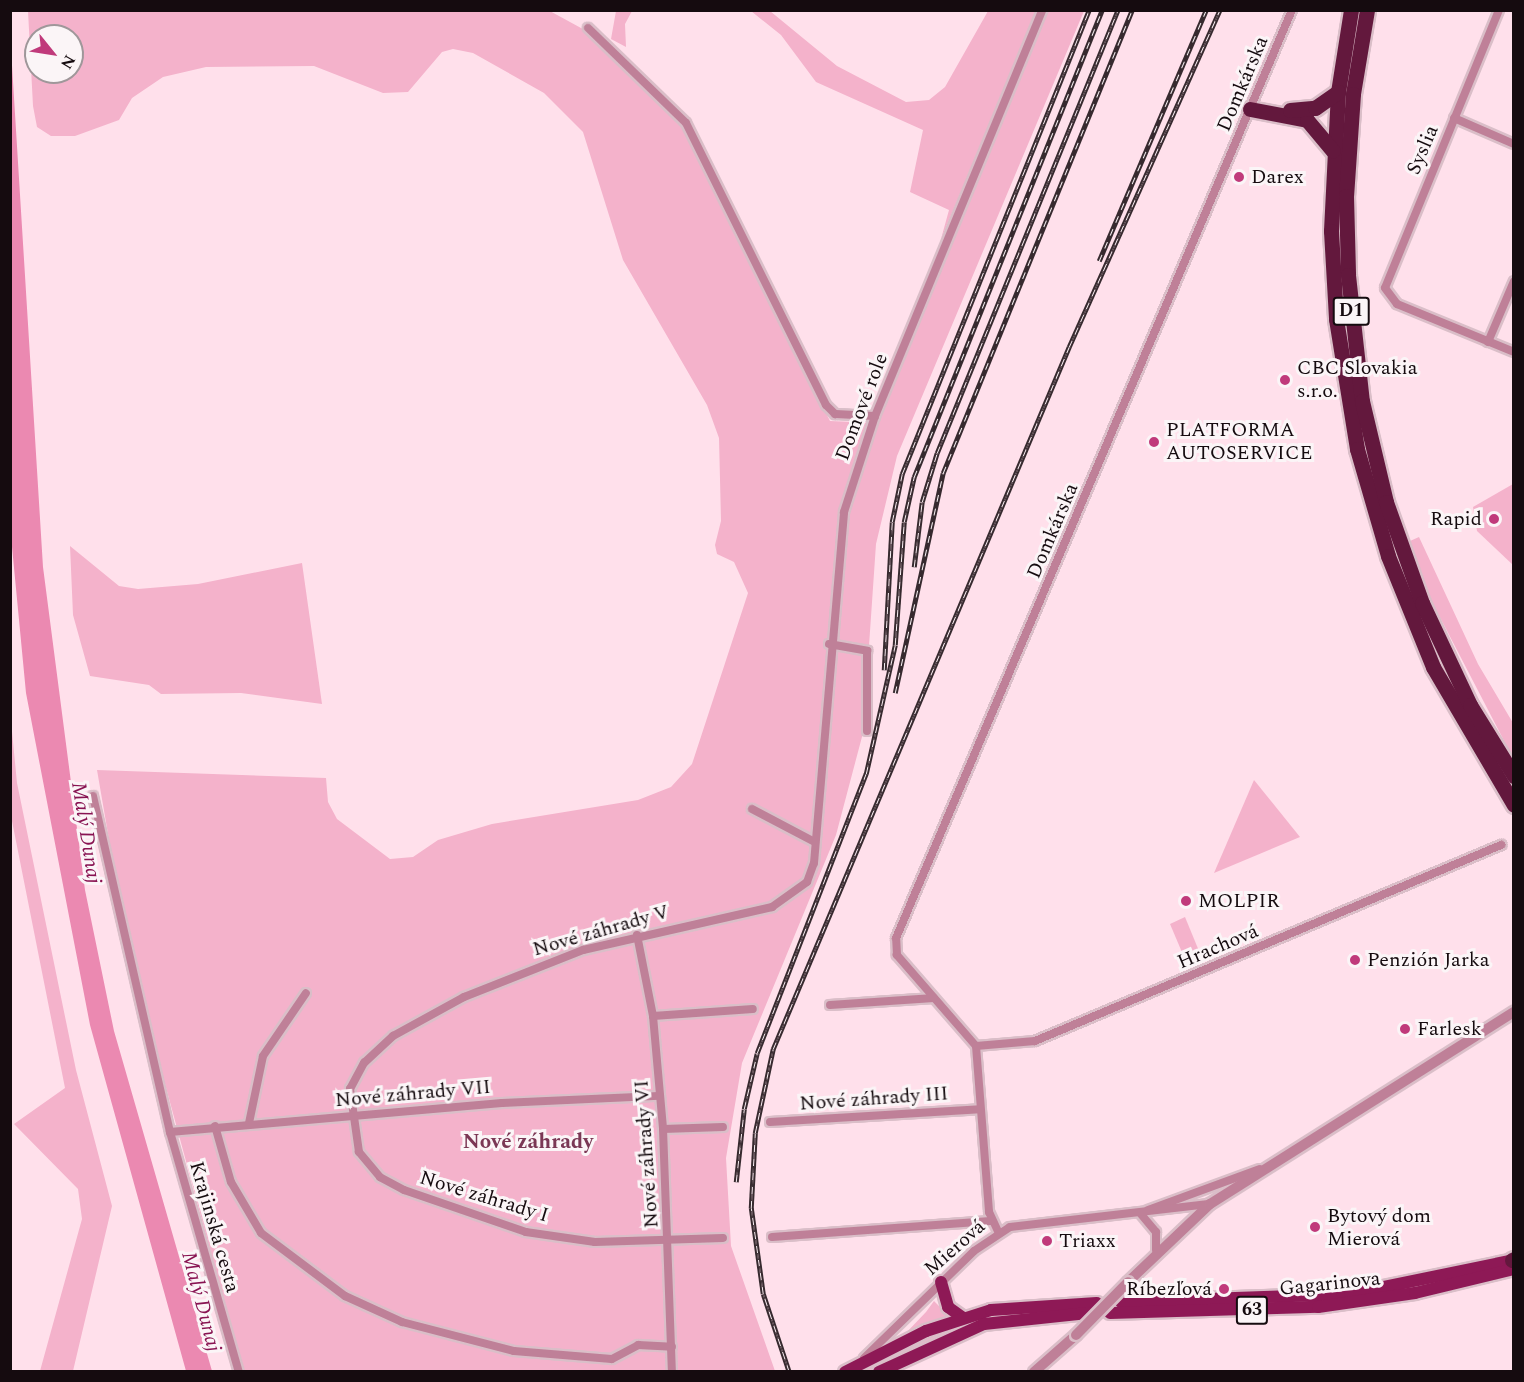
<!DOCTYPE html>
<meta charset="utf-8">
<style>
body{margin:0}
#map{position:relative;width:1524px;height:1382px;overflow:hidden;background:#ffe0eb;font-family:Spectral,serif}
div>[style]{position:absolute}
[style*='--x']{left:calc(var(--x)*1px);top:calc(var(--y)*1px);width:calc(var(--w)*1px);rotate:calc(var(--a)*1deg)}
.green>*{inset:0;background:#f4b2cb}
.water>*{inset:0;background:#eb89b1}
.roads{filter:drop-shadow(2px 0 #dabec8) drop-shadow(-2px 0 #dabec8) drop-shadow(0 2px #dabec8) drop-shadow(0 -2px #dabec8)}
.minor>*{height:8px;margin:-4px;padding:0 4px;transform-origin:4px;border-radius:4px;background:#bf8098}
.tertiary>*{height:10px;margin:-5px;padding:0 5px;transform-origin:5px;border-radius:5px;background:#bf8098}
.primary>*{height:12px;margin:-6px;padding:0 6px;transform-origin:6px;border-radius:6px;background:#8e1956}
.motorway>*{height:15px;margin:-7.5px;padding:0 7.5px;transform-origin:7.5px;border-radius:7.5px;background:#63183d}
.rail>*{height:4.5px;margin-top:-2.25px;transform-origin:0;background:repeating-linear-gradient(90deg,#fbf5f7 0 7px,#372a2f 0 14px);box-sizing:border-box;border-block:2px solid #372a2f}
.bridges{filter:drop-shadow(2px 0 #dabec8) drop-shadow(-2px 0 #dabec8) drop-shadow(0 2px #dabec8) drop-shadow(0 -2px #dabec8)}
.tertiary-bridge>*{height:10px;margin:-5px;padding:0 5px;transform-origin:5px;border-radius:5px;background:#bf8098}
.dots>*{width:16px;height:16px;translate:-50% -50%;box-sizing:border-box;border:3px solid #fbf5f7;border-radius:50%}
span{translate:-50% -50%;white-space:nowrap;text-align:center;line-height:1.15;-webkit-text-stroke:6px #fbf5f7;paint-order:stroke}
.shield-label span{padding:2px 4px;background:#fbf5f7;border:2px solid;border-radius:4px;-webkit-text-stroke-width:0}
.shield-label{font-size:18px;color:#150b0f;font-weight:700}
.street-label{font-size:20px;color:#150b0f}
.poi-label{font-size:20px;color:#150b0f}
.left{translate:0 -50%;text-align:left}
.right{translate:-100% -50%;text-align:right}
.water-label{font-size:21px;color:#881352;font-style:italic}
.neighbourhood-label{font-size:21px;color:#7b3755;font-weight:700}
.frame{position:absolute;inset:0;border:12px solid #150b0f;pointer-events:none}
.north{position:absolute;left:24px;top:24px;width:60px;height:60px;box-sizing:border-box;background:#fbf5f7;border:2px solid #9f979a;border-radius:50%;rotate:120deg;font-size:16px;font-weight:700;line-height:24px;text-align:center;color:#150b0f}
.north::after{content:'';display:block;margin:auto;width:21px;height:27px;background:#c03a7b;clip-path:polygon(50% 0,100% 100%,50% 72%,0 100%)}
</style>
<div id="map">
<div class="green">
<i style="clip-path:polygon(evenodd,548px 10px,603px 40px,682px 125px,830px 421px,876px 423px,1044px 11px,1084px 11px,897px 456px,876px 544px,863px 733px,836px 835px,742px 1063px,726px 1158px,731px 1246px,775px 1371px,243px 1371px,127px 944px,97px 770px,326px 778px,328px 802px,337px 819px,390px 859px,413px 857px,438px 840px,492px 824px,638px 800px,671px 787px,692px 764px,748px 593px,734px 562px,717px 554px,715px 545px,721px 521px,719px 438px,707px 405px,623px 260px,583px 132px,544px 93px,473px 53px,453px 49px,442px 52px,408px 92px,383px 93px,314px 66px,206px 67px,163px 77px,132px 98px,119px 120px,75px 136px,51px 136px,37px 127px,33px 106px,28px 11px,548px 10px,36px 36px,72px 36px,72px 72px,36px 72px,36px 36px)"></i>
<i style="clip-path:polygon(616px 11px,632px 11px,625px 24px,626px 47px,611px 39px)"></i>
<i style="clip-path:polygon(751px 11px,770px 11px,837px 66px,906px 102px,929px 100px,945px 87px,988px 11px,1037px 11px,941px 239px,949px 210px,910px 192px,923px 130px,816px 82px,781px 35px)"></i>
<i style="clip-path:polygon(1513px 484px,1513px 565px,1477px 531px,1473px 507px)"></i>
<i style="clip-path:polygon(1419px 537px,1478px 664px,1513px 723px,1513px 758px,1432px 602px,1410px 541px)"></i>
<i style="clip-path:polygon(70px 546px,119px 586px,138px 589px,198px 584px,302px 563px,322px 704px,241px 693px,161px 694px,149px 685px,90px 676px,73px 615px)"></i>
<i style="clip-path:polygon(11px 721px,17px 783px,76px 1070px,112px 1206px,73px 1371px,40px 1371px,82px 1219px,78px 1189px,14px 1124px,65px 1088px,11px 816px)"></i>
<i style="clip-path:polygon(1254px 780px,1300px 837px,1214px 873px)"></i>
<i style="clip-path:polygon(1185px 917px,1199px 951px,1184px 957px,1170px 924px)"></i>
<i style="clip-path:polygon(934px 1301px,948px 1315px,904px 1335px,926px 1312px)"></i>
<i style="clip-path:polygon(964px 1322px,870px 1371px,856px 1372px,898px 1349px)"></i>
</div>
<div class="water">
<i style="clip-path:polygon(11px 49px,43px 567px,85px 890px,114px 1031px,212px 1371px,186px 1371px,90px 1025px,26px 693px,10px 526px)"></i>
</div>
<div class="roads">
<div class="minor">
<i style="--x:1499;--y:10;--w:300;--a:112.3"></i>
<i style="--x:1385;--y:288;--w:20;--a:53"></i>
<i style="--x:1397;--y:304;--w:126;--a:22.3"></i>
<i style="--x:588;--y:28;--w:136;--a:44.1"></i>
<i style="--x:686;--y:123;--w:315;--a:63.6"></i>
<i style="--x:826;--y:405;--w:13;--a:45"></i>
<i style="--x:835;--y:414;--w:40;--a:2.9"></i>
<i style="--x:1454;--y:118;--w:65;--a:23.4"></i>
<i style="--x:1488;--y:342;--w:66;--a:-66.9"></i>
<i style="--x:829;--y:644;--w:39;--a:10"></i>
<i style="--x:867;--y:651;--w:80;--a:90"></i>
<i style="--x:93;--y:796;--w:345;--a:77.1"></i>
<i style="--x:170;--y:1132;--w:250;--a:74"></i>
<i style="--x:752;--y:809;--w:69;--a:27.7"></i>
<i style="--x:637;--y:935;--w:83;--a:78.8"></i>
<i style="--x:653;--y:1016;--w:113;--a:84.9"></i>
<i style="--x:663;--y:1129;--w:243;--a:87.9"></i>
<i style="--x:830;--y:1005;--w:104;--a:-3.9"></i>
<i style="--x:653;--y:1016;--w:100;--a:-4"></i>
<i style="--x:976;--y:1046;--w:121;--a:-131"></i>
<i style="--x:897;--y:955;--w:17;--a:-93"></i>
<i style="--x:896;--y:938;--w:1009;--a:-66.89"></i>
<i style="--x:976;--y:1046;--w:59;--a:-4.8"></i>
<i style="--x:1035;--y:1041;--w:506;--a:-22.81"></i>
<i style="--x:976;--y:1046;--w:167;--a:85.5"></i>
<i style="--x:989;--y:1212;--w:23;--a:65"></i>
<i style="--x:770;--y:1122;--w:210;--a:-3.5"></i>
<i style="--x:249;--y:1123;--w:68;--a:-78.2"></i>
<i style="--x:263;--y:1056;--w:76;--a:-55.7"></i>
<i style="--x:215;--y:1126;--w:58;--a:74.1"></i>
<i style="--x:231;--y:1182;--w:59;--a:59.5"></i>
<i style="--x:261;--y:1233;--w:105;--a:36.9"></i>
<i style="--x:345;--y:1296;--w:63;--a:24.5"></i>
<i style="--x:402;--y:1322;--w:116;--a:14.5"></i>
<i style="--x:514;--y:1351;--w:98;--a:4.7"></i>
<i style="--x:612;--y:1359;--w:30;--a:-28"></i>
<i style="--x:638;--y:1345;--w:34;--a:3"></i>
<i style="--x:663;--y:1129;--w:60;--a:-1.9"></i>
<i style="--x:170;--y:1132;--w:333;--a:-5"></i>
<i style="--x:502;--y:1103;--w:157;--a:-2.6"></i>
<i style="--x:1148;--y:1210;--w:119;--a:-20.1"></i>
<i style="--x:1140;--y:1213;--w:25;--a:50"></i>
<i style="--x:1156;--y:1232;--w:18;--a:90"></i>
<i style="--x:772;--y:1237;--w:219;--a:-4.2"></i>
<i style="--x:723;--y:1238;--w:128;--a:178.2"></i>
<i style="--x:595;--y:1242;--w:70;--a:-171.8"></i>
<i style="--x:526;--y:1232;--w:129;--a:-161"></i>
<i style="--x:404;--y:1190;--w:27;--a:-152"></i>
<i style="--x:380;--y:1177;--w:33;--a:-130"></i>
<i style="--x:359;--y:1152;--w:64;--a:-98.1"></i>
<i style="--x:350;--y:1089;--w:30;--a:-62"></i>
<i style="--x:364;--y:1063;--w:40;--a:-43"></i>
<i style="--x:393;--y:1036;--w:81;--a:-28.8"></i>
<i style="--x:464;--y:997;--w:128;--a:-21.6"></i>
<i style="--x:583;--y:950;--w:194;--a:-12.8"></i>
<i style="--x:772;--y:907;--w:43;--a:-35.5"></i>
<i style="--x:807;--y:882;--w:20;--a:-70"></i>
<i style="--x:814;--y:863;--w:352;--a:-85.1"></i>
<i style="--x:844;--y:512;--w:101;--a:-72.1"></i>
<i style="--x:875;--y:416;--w:439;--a:-67.6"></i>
<i style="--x:864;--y:1358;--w:153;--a:-44.2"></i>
<i style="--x:974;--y:1251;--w:43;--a:-33.7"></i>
<i style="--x:1010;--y:1227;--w:200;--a:-6.6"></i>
</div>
<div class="tertiary">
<i style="--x:1128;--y:1282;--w:113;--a:-43.6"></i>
<i style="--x:1210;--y:1204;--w:360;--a:-32.3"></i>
<i style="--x:1034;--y:1372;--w:56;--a:-41.4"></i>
</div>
<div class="primary">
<i style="--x:941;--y:1282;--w:26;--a:74"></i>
<i style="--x:948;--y:1307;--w:19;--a:36"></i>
<i style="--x:1121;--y:1302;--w:229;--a:-2"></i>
<i style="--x:1350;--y:1294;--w:167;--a:-11.7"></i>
<i style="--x:1110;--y:1313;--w:208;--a:-1.7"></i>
<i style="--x:1318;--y:1307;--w:98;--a:-8.2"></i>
<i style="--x:1415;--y:1293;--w:102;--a:-13.6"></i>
<i style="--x:845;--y:1372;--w:91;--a:-26.8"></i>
<i style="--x:926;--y:1331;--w:68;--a:-17.9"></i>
<i style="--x:991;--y:1310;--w:106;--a:-3.8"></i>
<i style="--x:879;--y:1372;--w:115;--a:-24.6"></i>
<i style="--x:984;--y:1324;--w:104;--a:-6.1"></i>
</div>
<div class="motorway">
<i style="--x:1351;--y:10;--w:83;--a:99"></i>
<i style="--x:1338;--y:92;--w:139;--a:92.9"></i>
<i style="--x:1331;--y:231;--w:88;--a:86.7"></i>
<i style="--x:1336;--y:319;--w:132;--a:80.8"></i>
<i style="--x:1357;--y:449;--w:111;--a:73.8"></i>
<i style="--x:1388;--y:556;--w:120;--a:67.9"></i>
<i style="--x:1433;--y:667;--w:160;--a:59.6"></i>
<i style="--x:1367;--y:10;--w:85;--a:99.5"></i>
<i style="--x:1353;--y:94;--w:102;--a:93.9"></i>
<i style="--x:1346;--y:196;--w:79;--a:88.5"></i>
<i style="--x:1348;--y:275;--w:127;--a:83.7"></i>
<i style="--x:1362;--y:401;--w:104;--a:76.6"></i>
<i style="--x:1386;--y:502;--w:107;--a:70.4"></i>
<i style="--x:1422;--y:603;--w:113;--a:64.8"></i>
<i style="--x:1470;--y:705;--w:84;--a:58.2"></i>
<i style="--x:1250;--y:109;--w:58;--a:10.9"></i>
<i style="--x:1307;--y:120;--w:40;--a:50"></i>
<i style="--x:1290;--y:110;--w:25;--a:-5"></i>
<i style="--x:1315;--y:108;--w:28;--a:-35"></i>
<i style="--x:1512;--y:1260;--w:2;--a:-27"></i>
</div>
</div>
<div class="rail">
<i style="--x:1099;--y:261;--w:273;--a:-66.9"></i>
<i style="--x:914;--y:567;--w:65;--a:-83"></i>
<i style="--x:922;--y:502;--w:51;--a:-73"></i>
<i style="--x:937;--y:453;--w:479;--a:-67.8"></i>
<i style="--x:884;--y:670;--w:148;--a:-86.9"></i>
<i style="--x:892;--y:522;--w:49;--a:-78.2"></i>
<i style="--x:902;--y:474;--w:500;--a:-68.05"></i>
<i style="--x:895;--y:693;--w:225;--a:-77.7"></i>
<i style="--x:943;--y:473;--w:500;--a:-67.79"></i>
<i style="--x:736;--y:1182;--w:73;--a:-83.7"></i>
<i style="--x:744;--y:1109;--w:57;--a:-76.9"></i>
<i style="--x:757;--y:1053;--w:300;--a:-68.7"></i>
<i style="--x:866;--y:774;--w:132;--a:-77.3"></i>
<i style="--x:895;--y:645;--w:123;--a:-85.8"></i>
<i style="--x:904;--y:522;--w:46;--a:-77.5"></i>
<i style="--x:914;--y:477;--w:503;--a:-68.07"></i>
<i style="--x:789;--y:1372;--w:82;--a:-108.4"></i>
<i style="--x:763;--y:1294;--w:87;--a:-97.9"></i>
<i style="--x:751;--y:1208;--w:75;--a:-86.9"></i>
<i style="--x:755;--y:1133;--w:86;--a:-77.9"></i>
<i style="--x:773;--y:1049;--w:762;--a:-67.14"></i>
<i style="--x:1069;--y:347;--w:369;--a:-65.9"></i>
</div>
<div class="bridges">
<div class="tertiary-bridge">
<i style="--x:1076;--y:1335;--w:74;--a:-45.5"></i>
</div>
</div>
<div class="dots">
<i style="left:1239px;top:177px;background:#c03a7b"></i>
<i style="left:1285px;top:380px;background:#c03a7b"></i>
<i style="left:1154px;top:442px;background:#c03a7b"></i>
<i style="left:1494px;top:519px;background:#c03a7b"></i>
<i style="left:1186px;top:901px;background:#c03a7b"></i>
<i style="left:1355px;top:960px;background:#c03a7b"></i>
<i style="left:1405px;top:1029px;background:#c03a7b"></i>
<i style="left:1315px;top:1227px;background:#c03a7b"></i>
<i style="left:1047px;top:1241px;background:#c03a7b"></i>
<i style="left:1224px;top:1289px;background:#c03a7b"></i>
</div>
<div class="shield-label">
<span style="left:1351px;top:311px">D1</span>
<span style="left:1252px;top:1310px">63</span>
</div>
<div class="street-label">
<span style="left:1243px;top:84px;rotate:-67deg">Domkárska</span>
<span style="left:1423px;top:150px;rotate:-67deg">Syslia</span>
<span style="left:862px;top:407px;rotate:-69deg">Domové role</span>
<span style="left:1053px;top:531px;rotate:-67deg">Domkárska</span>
<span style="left:601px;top:931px;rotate:-16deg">Nové záhrady V</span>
<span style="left:1218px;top:947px;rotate:-23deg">Hrachová</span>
<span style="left:413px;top:1094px;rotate:-5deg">Nové záhrady VII</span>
<span style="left:874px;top:1099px;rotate:-4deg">Nové záhrady III</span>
<span style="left:647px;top:1154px;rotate:-94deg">Nové záhrady VI</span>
<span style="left:484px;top:1197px;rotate:17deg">Nové záhrady I</span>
<span style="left:214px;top:1227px;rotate:74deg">Krajinská cesta</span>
<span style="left:955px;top:1248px;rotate:-41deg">Mierová</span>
<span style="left:1330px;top:1284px;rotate:-6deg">Gagarinova</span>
</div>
<div class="poi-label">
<span class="left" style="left:1251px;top:177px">Darex</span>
<span class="left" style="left:1297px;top:380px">CBC Slovakia<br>s.r.o.</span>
<span class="left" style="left:1166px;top:442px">PLATFORMA<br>AUTOSERVICE</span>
<span class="right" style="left:1482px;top:519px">Rapid</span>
<span class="left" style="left:1198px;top:901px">MOLPIR</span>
<span class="left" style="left:1367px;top:960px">Penzión Jarka</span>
<span class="left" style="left:1417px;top:1029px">Farlesk</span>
<span class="left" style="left:1327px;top:1228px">Bytový dom<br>Mierová</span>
<span class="left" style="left:1059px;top:1241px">Triaxx</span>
<span class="right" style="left:1212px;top:1289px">Ríbezľová</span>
</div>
<div class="water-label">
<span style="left:86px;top:833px;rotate:81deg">Malý Dunaj</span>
<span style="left:201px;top:1302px;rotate:75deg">Malý Dunaj</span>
</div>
<div class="neighbourhood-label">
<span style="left:528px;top:1142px">Nové záhrady</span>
</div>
<div class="frame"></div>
<div class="north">N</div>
</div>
